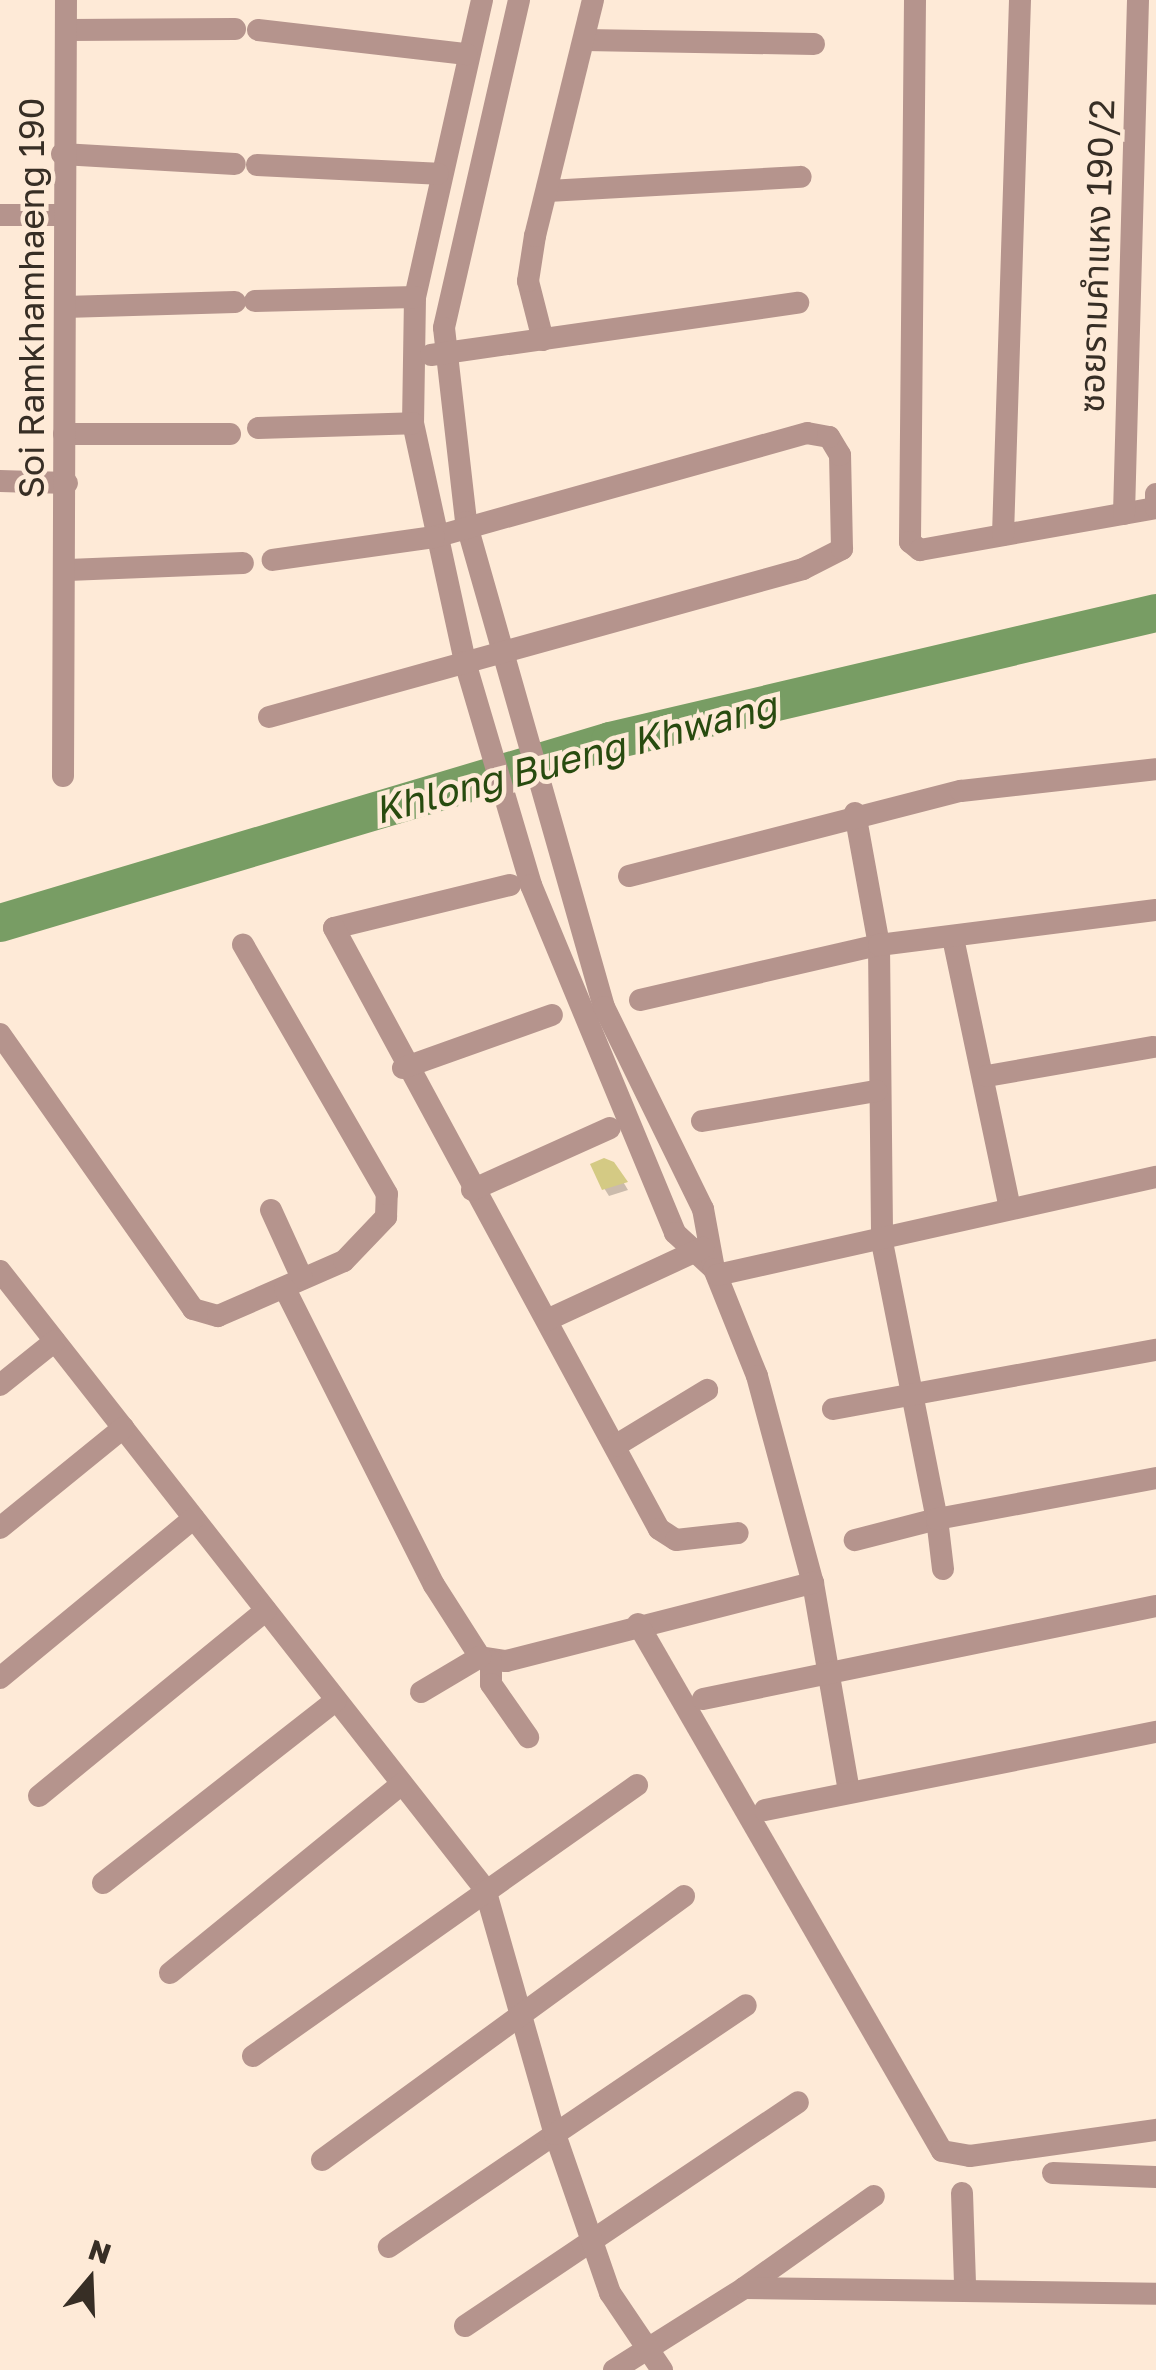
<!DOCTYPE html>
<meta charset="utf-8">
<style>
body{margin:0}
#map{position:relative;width:1156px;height:2370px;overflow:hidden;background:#feead7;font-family:"Golos Text","Noto Sans Thai",sans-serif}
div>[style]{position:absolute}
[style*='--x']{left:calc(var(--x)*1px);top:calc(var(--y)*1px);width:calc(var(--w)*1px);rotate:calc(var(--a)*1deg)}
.shadow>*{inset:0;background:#0003}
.river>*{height:38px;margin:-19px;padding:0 19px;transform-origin:19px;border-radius:19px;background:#789d64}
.building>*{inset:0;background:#d4ca84}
.minor>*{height:22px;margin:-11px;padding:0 11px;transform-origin:11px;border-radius:11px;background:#b5948d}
span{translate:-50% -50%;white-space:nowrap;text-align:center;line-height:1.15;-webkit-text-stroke:9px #feead7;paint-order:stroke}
.street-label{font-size:35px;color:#372e25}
.water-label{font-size:38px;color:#284b0f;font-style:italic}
.north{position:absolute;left:40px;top:2230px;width:100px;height:100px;-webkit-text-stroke:8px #feead7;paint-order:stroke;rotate:19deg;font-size:28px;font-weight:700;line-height:40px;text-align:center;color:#372e25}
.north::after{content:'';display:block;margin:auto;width:35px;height:45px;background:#372e25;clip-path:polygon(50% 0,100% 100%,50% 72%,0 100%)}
</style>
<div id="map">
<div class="shadow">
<i style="clip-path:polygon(613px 1165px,628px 1190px,609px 1196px,604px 1188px)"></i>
</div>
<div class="river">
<i style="--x:0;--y:923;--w:637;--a:-16.61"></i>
<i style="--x:610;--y:741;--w:561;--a:-13.19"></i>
</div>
<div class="building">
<i style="clip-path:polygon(604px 1158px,614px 1162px,628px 1182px,602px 1190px,590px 1164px)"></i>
</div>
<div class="minor">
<i style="--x:482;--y:0;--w:304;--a:102.7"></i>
<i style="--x:415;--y:297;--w:126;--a:90.9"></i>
<i style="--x:413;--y:423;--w:245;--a:77.7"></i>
<i style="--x:465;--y:662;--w:233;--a:73.5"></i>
<i style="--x:531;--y:885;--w:377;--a:67.5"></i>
<i style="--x:675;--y:1233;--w:53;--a:42.7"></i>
<i style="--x:519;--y:0;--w:336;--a:102.9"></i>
<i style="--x:444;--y:328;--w:195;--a:83.5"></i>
<i style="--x:466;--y:522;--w:504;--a:74.12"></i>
<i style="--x:604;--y:1007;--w:225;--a:63.9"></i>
<i style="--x:703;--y:1209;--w:61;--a:79.6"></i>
<i style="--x:714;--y:1269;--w:115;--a:68.1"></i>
<i style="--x:757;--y:1376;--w:214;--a:74.9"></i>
<i style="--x:813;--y:1583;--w:212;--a:80.2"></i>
<i style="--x:915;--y:0;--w:542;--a:90.53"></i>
<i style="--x:910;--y:542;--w:13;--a:39"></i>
<i style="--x:920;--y:550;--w:240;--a:-10.1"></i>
<i style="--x:1156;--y:508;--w:14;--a:-90"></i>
<i style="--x:67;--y:30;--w:168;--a:-0.3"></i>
<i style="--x:258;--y:30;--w:210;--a:6.6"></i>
<i style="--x:585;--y:40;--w:229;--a:1"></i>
<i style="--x:62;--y:154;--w:173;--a:3.3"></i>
<i style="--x:257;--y:165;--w:181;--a:2.8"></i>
<i style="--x:548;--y:191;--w:253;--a:-3.2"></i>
<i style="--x:0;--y:215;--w:63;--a:0"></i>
<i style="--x:255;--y:301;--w:160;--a:-1.4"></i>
<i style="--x:65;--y:307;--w:170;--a:-1.7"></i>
<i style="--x:543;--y:340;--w:61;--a:-104.3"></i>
<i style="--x:528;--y:281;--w:46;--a:-81.2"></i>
<i style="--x:535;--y:236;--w:243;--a:-76.2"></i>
<i style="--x:431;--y:355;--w:371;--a:-8.1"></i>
<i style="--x:258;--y:428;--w:155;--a:-1.8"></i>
<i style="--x:64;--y:434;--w:166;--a:0"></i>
<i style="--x:0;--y:481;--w:67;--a:1.7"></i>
<i style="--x:1124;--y:514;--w:514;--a:-88.44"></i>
<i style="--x:1003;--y:535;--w:535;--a:-88.18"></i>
<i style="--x:68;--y:570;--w:175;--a:-2.3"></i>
<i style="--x:269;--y:717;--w:554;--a:-15.49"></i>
<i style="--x:803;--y:569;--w:44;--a:-27.1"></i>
<i style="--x:842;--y:549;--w:94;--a:-91.2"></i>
<i style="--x:840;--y:455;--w:21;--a:-121"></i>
<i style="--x:829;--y:437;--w:22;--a:-170"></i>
<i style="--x:807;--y:433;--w:387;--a:164.4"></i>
<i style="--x:434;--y:537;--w:163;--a:171.9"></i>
<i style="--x:63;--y:776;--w:776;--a:-89.78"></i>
<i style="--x:855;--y:813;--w:134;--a:79.7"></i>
<i style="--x:879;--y:945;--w:297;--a:89.4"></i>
<i style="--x:882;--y:1242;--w:282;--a:78.8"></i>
<i style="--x:937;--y:1519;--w:85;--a:165.6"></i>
<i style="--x:629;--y:876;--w:343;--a:-14.4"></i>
<i style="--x:961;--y:791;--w:196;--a:-6.4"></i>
<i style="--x:510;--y:885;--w:181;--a:166.3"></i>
<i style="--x:334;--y:928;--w:683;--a:61.6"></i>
<i style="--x:659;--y:1529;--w:20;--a:33"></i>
<i style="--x:676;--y:1540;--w:62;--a:-6.4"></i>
<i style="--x:953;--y:938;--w:272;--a:78.1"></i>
<i style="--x:640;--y:1000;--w:245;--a:-13"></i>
<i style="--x:879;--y:945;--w:279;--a:-7.2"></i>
<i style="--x:0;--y:1034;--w:336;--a:54.9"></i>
<i style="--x:193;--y:1309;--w:26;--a:16"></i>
<i style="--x:218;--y:1316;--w:137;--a:-23.6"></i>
<i style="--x:344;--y:1261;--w:61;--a:-46.3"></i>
<i style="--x:386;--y:1217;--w:23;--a:-88"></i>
<i style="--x:387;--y:1194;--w:288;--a:-120"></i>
<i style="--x:403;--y:1068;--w:158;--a:-19.6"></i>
<i style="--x:987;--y:1076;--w:169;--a:-9.9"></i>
<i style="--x:702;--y:1121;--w:177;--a:-9.8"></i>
<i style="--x:472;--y:1190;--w:151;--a:-24.2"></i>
<i style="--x:271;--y:1210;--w:75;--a:65.5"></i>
<i style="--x:0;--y:1271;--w:786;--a:51.88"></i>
<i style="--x:485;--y:1889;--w:255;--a:74.1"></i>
<i style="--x:555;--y:2134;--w:201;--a:145.8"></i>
<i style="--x:717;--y:1275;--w:450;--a:-12.6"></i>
<i style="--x:285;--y:1289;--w:331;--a:63.3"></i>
<i style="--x:434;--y:1585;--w:85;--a:57.4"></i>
<i style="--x:480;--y:1657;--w:26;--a:9"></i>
<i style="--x:506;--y:1661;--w:317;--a:-14.3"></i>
<i style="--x:547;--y:1320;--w:172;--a:-24.8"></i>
<i style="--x:0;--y:1385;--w:70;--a:-38.7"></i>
<i style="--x:833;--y:1409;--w:328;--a:-10.4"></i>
<i style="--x:615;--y:1446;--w:108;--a:-31.3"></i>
<i style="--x:0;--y:1528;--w:159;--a:-39.1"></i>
<i style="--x:943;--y:1569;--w:50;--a:-96.8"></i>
<i style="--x:937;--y:1519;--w:223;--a:-10.6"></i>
<i style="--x:638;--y:1624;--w:608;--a:60.02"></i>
<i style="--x:942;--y:2151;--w:28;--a:10"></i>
<i style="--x:970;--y:2156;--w:188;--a:-8"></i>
<i style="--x:491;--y:1661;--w:23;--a:90"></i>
<i style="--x:491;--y:1684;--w:65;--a:55.1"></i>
<i style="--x:0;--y:1678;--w:251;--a:-39.5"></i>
<i style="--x:421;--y:1692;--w:69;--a:-30.7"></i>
<i style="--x:703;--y:1699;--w:462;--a:-11.6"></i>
<i style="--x:39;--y:1796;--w:293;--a:-39.3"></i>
<i style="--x:765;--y:1810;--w:399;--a:-11.3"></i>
<i style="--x:103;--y:1883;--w:296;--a:-38.1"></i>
<i style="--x:170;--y:1973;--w:299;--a:-39.2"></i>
<i style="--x:253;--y:2056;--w:470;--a:-35.2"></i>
<i style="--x:322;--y:2160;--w:448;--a:-36.1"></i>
<i style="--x:1053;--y:2173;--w:103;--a:2.2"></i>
<i style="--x:962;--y:2193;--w:92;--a:88.1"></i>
<i style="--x:744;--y:2288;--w:159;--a:-35.3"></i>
<i style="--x:465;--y:2326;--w:401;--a:-33.9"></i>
<i style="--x:614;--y:2370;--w:154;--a:-32.2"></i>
<i style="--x:744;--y:2288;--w:412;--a:0.8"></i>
<i style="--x:662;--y:2370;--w:93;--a:-124"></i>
<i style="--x:610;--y:2293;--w:168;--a:-109.1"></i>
<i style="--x:555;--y:2134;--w:230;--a:-34"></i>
</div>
<div class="street-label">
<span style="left:1096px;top:256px;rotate:-88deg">ซอยรามคำแหง 190/2</span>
<span style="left:31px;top:298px;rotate:-90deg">Soi Ramkhamhaeng 190</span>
</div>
<div class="water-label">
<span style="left:575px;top:757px;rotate:-15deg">Khlong Bueng Khwang</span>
</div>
<div class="north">N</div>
</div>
